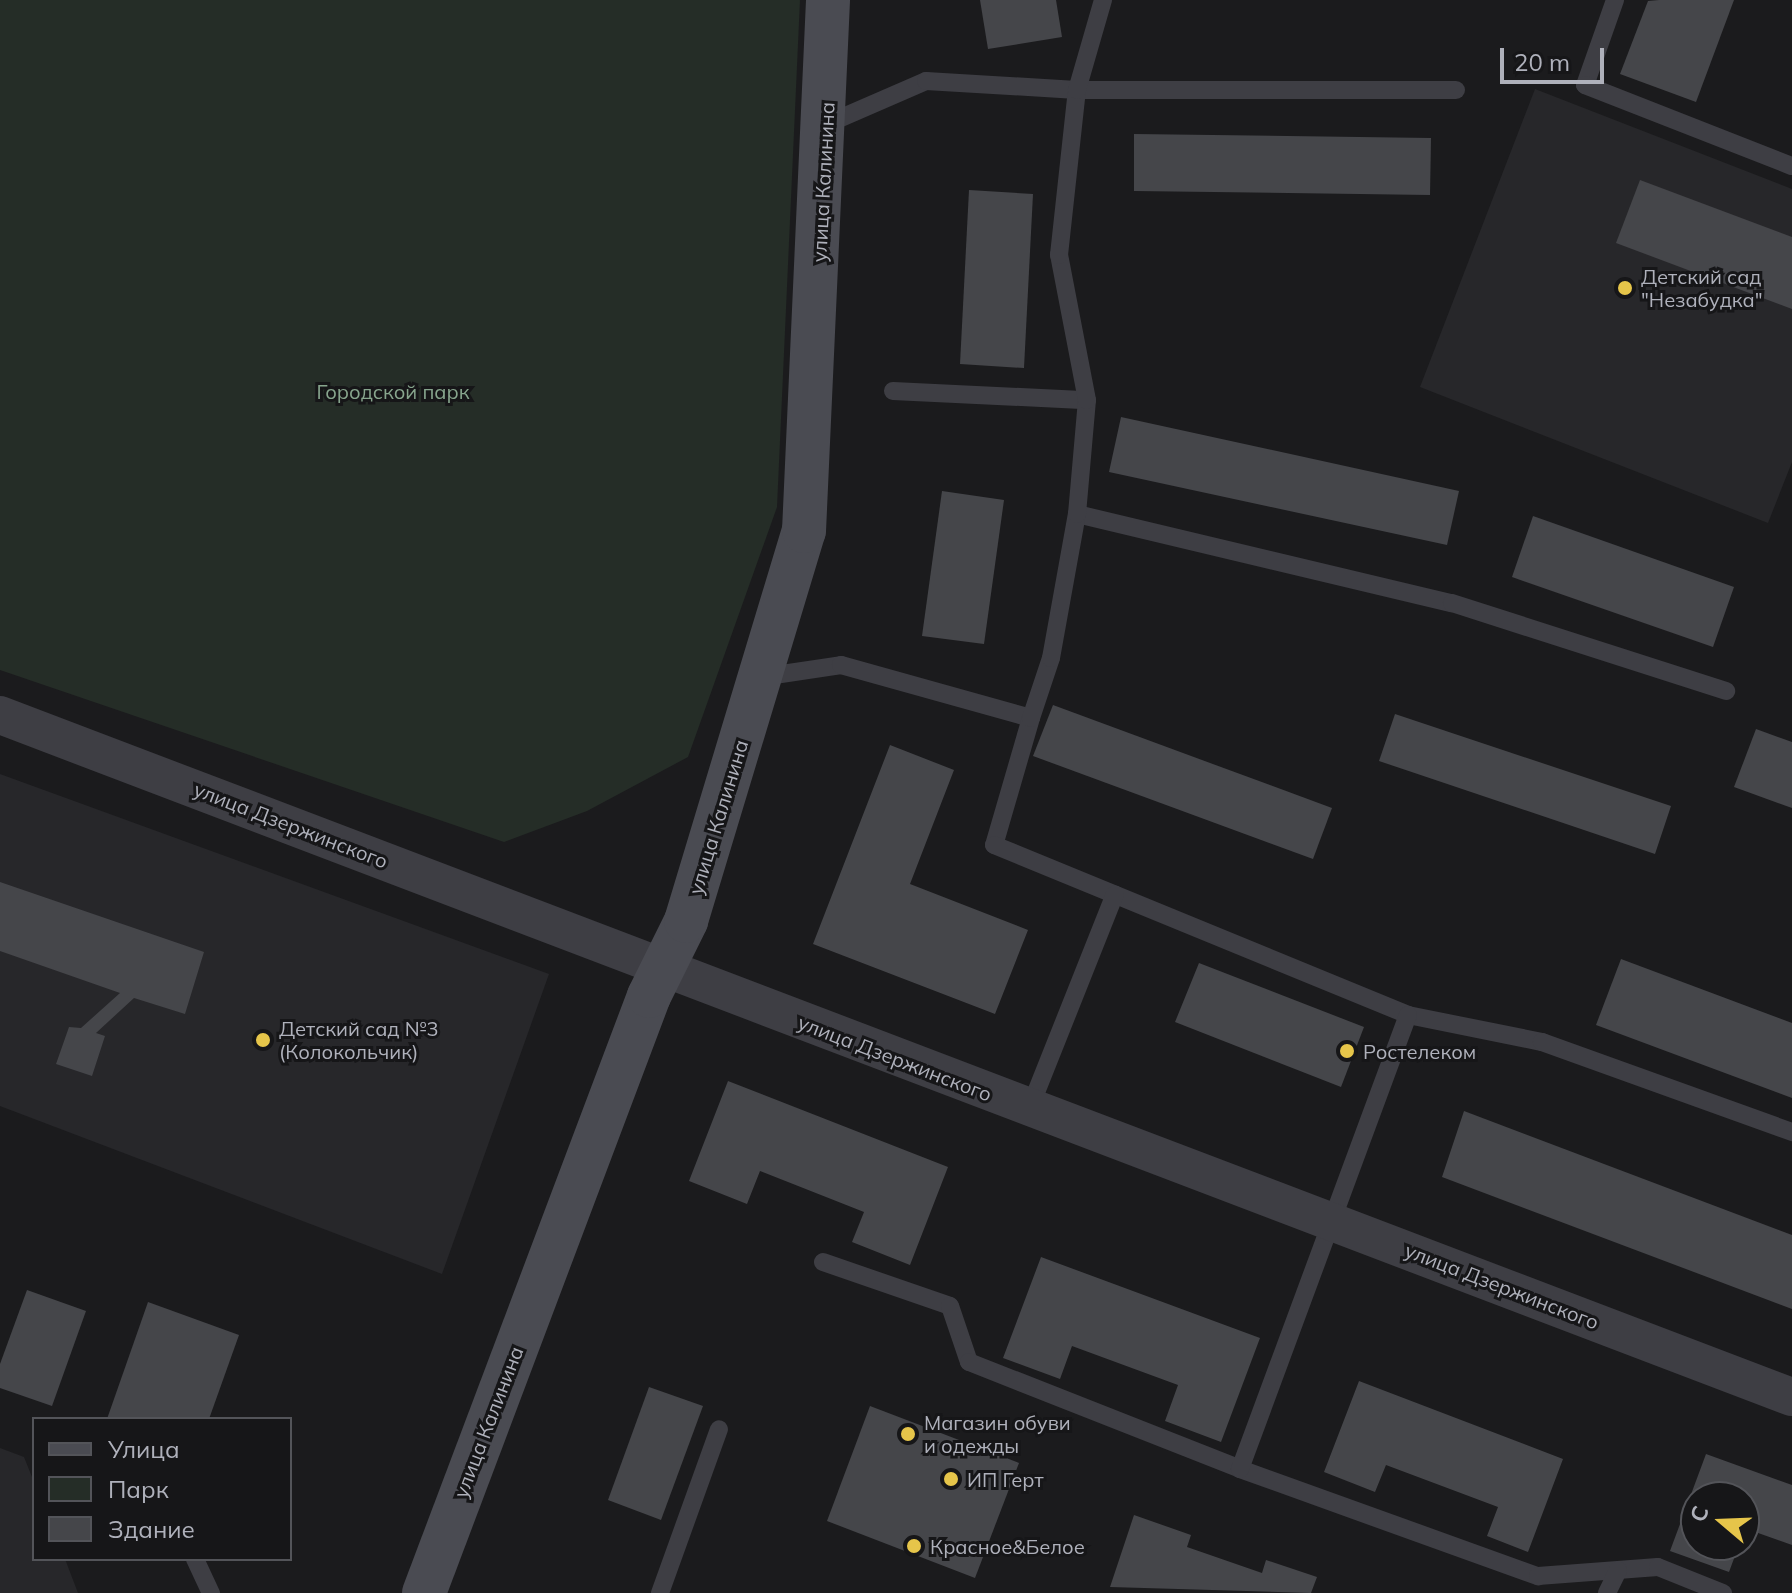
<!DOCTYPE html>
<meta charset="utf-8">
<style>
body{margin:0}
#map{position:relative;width:1792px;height:1593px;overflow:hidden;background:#1b1b1d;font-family:Mulish,sans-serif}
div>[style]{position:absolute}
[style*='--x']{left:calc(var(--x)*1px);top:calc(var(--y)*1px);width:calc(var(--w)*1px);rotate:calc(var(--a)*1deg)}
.built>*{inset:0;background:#27272a}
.green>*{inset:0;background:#252d27}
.building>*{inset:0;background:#45464a}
.lane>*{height:18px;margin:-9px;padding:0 9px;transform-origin:9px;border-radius:9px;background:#3e3e44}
.street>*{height:38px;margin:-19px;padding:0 19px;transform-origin:19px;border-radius:19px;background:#3e3e44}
.secondary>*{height:44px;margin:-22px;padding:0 22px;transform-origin:22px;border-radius:22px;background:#4a4b52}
.dots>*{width:22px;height:22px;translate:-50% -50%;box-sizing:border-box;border:4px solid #161618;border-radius:50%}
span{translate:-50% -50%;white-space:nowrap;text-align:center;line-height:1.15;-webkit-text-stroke:6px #161618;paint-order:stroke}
.street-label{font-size:20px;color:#afb1bb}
.poi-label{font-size:20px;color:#afb1bb}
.left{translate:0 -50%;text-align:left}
.park-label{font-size:20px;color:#87a58d}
.legend{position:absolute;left:32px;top:1417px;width:260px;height:144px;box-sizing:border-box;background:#161618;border:2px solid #535459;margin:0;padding:10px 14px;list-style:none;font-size:24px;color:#afb1bb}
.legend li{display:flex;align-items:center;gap:16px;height:40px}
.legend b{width:40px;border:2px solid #535459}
.north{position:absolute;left:1680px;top:1481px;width:80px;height:80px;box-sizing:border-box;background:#161618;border:2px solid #535459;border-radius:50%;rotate:289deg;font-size:22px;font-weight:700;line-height:32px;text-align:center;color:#afb1bb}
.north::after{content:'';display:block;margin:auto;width:28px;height:36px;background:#e6c54a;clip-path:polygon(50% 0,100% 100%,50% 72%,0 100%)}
.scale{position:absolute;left:1500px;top:48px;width:104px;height:36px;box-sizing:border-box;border:4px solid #afb1bb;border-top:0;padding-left:10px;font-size:24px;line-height:28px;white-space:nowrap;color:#afb1bb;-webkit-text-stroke:6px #161618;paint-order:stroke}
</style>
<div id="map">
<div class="built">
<i style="clip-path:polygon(1535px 89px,1792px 189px,1792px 462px,1768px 523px,1420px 387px)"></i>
<i style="clip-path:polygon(0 774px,549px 974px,442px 1274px,0 1106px)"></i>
<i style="clip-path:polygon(0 1448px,24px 1457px,34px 1482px,34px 1559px,65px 1559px,78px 1593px,0 1593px)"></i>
</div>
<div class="green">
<i style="clip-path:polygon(0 0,800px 0,777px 507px,688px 757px,587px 811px,504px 842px,0 670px)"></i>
</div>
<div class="building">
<i style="clip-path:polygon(980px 0,1056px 0,1062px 37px,988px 49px)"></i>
<i style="clip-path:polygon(1659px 0,1734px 0,1696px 102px,1620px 74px,1648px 1px)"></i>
<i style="clip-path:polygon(1134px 134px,1431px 138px,1430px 195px,1134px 191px)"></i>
<i style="clip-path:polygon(1640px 180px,1792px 237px,1792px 309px,1616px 243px)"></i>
<i style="clip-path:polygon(969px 190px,1033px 194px,1024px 368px,960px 364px)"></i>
<i style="clip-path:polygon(1121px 417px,1459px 491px,1447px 545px,1109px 472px)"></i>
<i style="clip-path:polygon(942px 491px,1004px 500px,984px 644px,922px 636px)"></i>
<i style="clip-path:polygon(1533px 516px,1734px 587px,1713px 647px,1512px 577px)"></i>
<i style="clip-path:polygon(1053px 705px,1332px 808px,1313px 859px,1033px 756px)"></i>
<i style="clip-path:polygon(1395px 714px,1671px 806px,1655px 854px,1379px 761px)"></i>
<i style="clip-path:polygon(1756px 729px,1792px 742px,1792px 808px,1734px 787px)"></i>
<i style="clip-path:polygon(890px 745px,954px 770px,910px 884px,1028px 930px,995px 1014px,813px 944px)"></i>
<i style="clip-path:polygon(0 882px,204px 952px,185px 1014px,134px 998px,96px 1033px,105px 1036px,92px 1076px,56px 1064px,69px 1027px,81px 1028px,120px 993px,0 951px)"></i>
<i style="clip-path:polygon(1621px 959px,1792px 1023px,1792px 1098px,1596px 1025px)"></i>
<i style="clip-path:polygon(1199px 963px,1364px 1027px,1341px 1087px,1175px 1022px)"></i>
<i style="clip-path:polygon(728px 1081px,948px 1167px,910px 1265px,852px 1242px,864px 1212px,760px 1171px,747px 1204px,689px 1181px)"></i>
<i style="clip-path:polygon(1464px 1111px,1792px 1235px,1792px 1309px,1442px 1177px)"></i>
<i style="clip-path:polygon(1041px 1257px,1260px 1338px,1221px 1442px,1165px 1421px,1178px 1385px,1072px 1346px,1060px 1379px,1003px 1358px)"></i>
<i style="clip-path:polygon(27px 1290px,86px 1311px,52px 1406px,0 1388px,0 1364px)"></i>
<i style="clip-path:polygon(148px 1302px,239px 1335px,209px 1419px,107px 1419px)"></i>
<i style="clip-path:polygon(1359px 1381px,1563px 1459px,1528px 1552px,1487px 1536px,1498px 1507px,1386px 1465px,1375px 1492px,1324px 1472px)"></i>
<i style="clip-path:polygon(649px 1387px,703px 1406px,661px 1520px,608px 1500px)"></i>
<i style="clip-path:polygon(870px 1406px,1019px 1463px,975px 1578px,827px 1521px)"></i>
<i style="clip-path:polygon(1706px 1454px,1792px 1485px,1792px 1545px,1744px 1528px,1744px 1497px,1696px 1497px,1696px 1545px,1739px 1545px,1729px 1572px,1670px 1551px)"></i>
<i style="clip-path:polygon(1134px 1515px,1191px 1535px,1187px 1547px,1262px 1573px,1266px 1560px,1317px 1577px,1311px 1593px,1110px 1587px)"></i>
</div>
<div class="lane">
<i style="--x:1615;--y:0;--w:90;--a:109.4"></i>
<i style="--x:1585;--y:85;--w:222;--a:21.4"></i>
<i style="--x:827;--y:124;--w:108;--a:-23.5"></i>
<i style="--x:926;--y:81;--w:151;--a:3.4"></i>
<i style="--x:1077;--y:90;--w:379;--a:0"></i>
<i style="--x:893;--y:391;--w:194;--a:2.7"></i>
<i style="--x:1077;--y:514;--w:385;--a:13.4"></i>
<i style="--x:1452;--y:603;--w:288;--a:17.8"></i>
<i style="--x:761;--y:677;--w:81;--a:-8.5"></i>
<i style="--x:841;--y:665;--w:197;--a:15.6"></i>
<i style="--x:1031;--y:718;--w:132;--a:106.2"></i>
<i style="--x:994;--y:845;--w:448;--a:22.3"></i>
<i style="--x:1408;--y:1015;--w:137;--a:11.4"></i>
<i style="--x:1542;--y:1042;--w:266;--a:19.8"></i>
<i style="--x:1031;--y:718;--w:63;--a:-71.6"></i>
<i style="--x:1051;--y:658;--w:146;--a:-79.8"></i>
<i style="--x:1077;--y:514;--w:114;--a:-85"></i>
<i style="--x:1087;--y:400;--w:148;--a:-100.9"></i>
<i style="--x:1059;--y:255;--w:166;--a:-83.8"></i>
<i style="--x:1077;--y:90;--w:94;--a:-73.9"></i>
<i style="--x:1029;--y:1110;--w:232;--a:-68.3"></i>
<i style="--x:823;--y:1262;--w:134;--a:19.1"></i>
<i style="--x:950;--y:1306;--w:59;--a:71.3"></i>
<i style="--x:969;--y:1362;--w:291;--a:21.5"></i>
<i style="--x:1240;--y:1469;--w:317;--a:19.8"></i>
<i style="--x:1538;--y:1576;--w:120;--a:-4.3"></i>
<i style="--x:1658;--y:1567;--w:70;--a:21.8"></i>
<i style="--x:1240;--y:1469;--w:484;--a:-69.7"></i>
<i style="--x:195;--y:1559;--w:38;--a:65"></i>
<i style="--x:660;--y:1593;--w:174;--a:-70.2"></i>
<i style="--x:1607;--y:1593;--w:25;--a:-64"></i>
</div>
<div class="street">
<i style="--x:0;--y:715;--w:1917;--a:20.84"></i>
</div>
<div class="secondary">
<i style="--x:424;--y:1593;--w:638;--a:-69.35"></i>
<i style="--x:649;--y:996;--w:84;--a:-63.7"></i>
<i style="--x:686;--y:921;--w:407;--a:-73.2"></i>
<i style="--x:804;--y:531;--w:532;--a:-87.41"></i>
</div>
<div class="dots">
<i style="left:1625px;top:288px;background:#e6c54a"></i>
<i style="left:263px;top:1040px;background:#e6c54a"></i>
<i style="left:1347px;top:1051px;background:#e6c54a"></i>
<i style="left:908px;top:1434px;background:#e6c54a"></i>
<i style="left:951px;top:1479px;background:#e6c54a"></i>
<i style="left:914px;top:1546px;background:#e6c54a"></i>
</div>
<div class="street-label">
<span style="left:823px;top:182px;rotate:-87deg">улица Калинина</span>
<span style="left:718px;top:817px;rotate:-73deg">улица Калинина</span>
<span style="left:291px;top:825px;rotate:21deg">улица Дзержинского</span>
<span style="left:895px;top:1058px;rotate:21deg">улица Дзержинского</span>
<span style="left:1502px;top:1286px;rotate:21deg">улица Дзержинского</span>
<span style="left:488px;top:1422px;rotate:-69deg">улица Калинина</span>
</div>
<div class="poi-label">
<span class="left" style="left:1641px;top:288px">Детский сад<br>"Незабудка"</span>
<span class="left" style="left:279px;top:1040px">Детский сад №3<br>(Колокольчик)</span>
<span class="left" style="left:1363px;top:1051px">Ростелеком</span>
<span class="left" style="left:924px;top:1434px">Магазин обуви<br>и одежды</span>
<span class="left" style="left:967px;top:1479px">ИП Герт</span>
<span class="left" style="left:930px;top:1546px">Красное&amp;Белое</span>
</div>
<div class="park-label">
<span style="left:393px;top:391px">Городской парк</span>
</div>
<ul class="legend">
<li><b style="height:10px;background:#4a4b52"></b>Улица</li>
<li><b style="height:22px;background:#252d27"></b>Парк</li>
<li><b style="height:22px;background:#45464a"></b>Здание</li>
</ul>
<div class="north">С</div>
<div class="scale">20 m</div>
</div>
